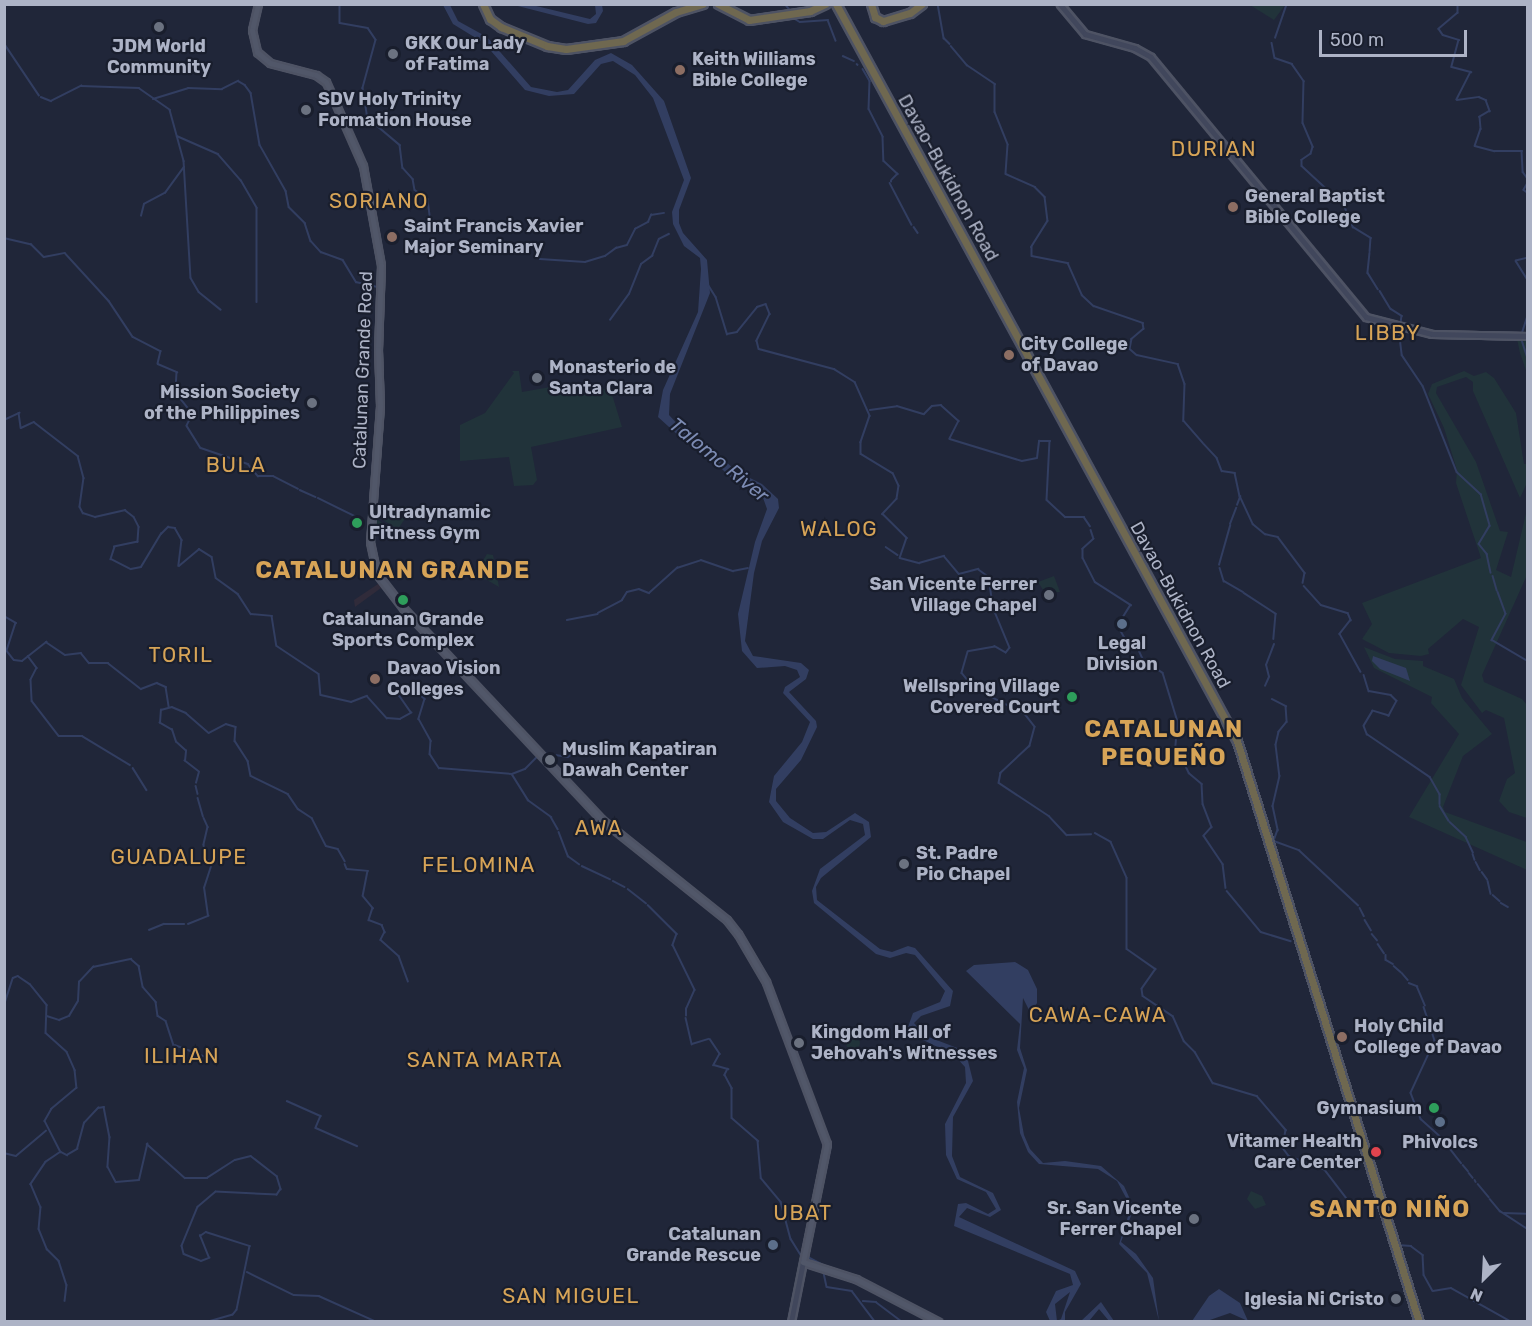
<!DOCTYPE html>
<meta charset="utf-8">
<style>
body{margin:0}
#map{position:relative;width:1532px;height:1326px;overflow:hidden;background:#202639;font-family:Rubik,sans-serif}
div>[style]{position:absolute}
[style*='--x']{left:calc(var(--x)*1px);top:calc(var(--y)*1px);width:calc(var(--w)*1px);rotate:calc(var(--a)*1deg)}
.medical>*{inset:0;background:#302b3a}
.green>*{inset:0;background:#21333a}
.round{border-radius:50%}
.water>*{inset:0;background:#323e61}
.stream>*{height:1.5px;margin:-0.75px;padding:0 0.75px;transform-origin:0.75px;border-radius:0.75px;background:#323e61}
.roads{filter:drop-shadow(2px 0 #4e5364) drop-shadow(-2px 0 #4e5364) drop-shadow(0 2px #4e5364) drop-shadow(0 -2px #4e5364)}
.secondary>*{height:4.5px;margin:-2.25px;padding:0 2.25px;transform-origin:2.25px;border-radius:2.25px;background:#41475c}
.primary>*{height:5px;margin:-2.5px;padding:0 2.5px;transform-origin:2.5px;border-radius:2.5px;background:#515769}
.highway>*{height:7px;margin:-3.5px;padding:0 3.5px;transform-origin:3.5px;border-radius:3.5px;background:#6f6850}
.dots>*{width:16px;height:16px;translate:-50% -50%;box-sizing:border-box;border:3px solid #191e2d;border-radius:50%}
span{translate:-50% -50%;white-space:nowrap;text-align:center;line-height:1.15;-webkit-text-stroke:4.5px #191e2d;paint-order:stroke}
.poi-label{font-size:18px;color:#adb3c6;font-weight:700}
.left{translate:0 -50%;text-align:left}
.right{translate:-100% -50%;text-align:right}
.street-label{font-size:18px;color:#adb3c6}
.water-label{font-size:20px;color:#7c8bb3;font-style:italic}
.quarter-label{font-size:21px;color:#d7a457;letter-spacing:1.5px}
.district-label{font-size:24px;color:#d7a457;font-weight:700;letter-spacing:1.5px}
.frame{position:absolute;inset:0;border:6px solid #adb3c6;pointer-events:none}
.north{position:absolute;left:1454px;top:1248px;width:60px;height:60px;-webkit-text-stroke:4px #191e2d;paint-order:stroke;rotate:204deg;font-size:16px;font-weight:700;line-height:24px;text-align:center;color:#adb3c6}
.north::after{content:'';display:block;margin:auto;width:21px;height:27px;background:#adb3c6;clip-path:polygon(50% 0,100% 100%,50% 72%,0 100%)}
.scale{position:absolute;left:1319px;top:30px;width:148px;height:27px;box-sizing:border-box;border:3px solid #adb3c6;border-top:0;padding-left:8px;font-size:18px;line-height:21px;white-space:nowrap;color:#adb3c6;-webkit-text-stroke:4px #191e2d;paint-order:stroke}
</style>
<div id="map">
<div class="medical">
<i style="clip-path:polygon(378px 584px,381px 588px,355px 607px,354px 600px)"></i>
</div>
<div class="green">
<i style="clip-path:polygon(1250px 5px,1285px 5px,1274px 20px)"></i>
<i style="clip-path:polygon(1517px 339px,1527px 339px,1527px 373px,1520px 353px)"></i>
<i style="clip-path:polygon(512px 371px,519px 371px,522px 392px,556px 386px,579px 392px,610px 388px,622px 427px,531px 447px,537px 480px,533px 485px,514px 486px,509px 457px,460px 461px,460px 425px,485px 413px,514px 373px)"></i>
<i style="clip-path:polygon(1464px 371px,1474px 376px,1486px 372px,1494px 378px,1516px 413px,1524px 464px,1527px 464px,1526px 485px,1520px 498px,1473px 391px,1473px 382px,1466px 377px,1437px 387px,1436px 393px,1476px 462px,1500px 531px,1508px 532px,1496px 570px,1511px 577px,1527px 509px,1527px 575px,1482px 675px,1484px 682px,1522px 699px,1527px 705px,1527px 818px,1509px 812px,1499px 801px,1507px 779px,1515px 773px,1504px 718px,1486px 710px,1482px 713px,1461px 685px,1479px 627px,1463px 619px,1428px 649px,1429px 654px,1421px 656px,1389px 653px,1362px 639px,1372px 624px,1362px 603px,1481px 558px,1456px 483px,1457px 470px,1444px 428px,1428px 394px,1432px 384px)"></i>
<i style="clip-path:polygon(377px 504px,378px 504px,413px 507px,398px 529px,376px 516px)"></i>
<i style="clip-path:polygon(376px 519px,395px 530px,396px 541px,375px 526px)"></i>
<i style="clip-path:polygon(487px 554px,493px 555px,499px 587px,475px 573px)"></i>
<i style="clip-path:polygon(1054px 576px,1060px 592px,1045px 593px,1038px 582px)"></i>
<i style="clip-path:polygon(1364px 647px,1395px 659px,1423px 661px,1423px 666px,1454px 679px,1462px 698px,1492px 734px,1463px 756px,1443px 807px,1445px 812px,1527px 842px,1527px 870px,1409px 817px,1459px 734px,1431px 703px,1432px 697px,1374px 668px)"></i>
<i class="round" style="left:846px;top:1036px;width:14px;height:14px"></i>
<i style="clip-path:polygon(1251px 1191px,1262px 1196px,1266px 1205px,1255px 1209px,1247px 1199px)"></i>
</div>
<div class="water">
<i style="clip-path:polygon(evenodd,443px 5px,450px 5px,458px 21px,487px 37px,531px 87px,557px 92px,568px 90px,595px 60px,611px 53px,632px 65px,664px 101px,691px 178px,679px 210px,679px 223px,683px 233px,707px 260px,710px 293px,670px 394px,669px 415px,683px 430px,707px 444px,736px 471px,762px 484px,778px 499px,779px 508px,762px 541px,754px 573px,745px 641px,753px 656px,801px 663px,809px 670px,806px 679px,789px 692px,816px 721px,817px 727px,801px 760px,776px 789px,776px 801px,790px 818px,813px 833px,826px 832px,855px 813px,869px 822px,871px 837px,821px 878px,816px 887px,817px 900px,880px 949px,892px 952px,908px 946px,915px 948px,953px 991px,950px 1006px,921px 1016px,914px 1023px,926px 1036px,960px 1049px,968px 1061px,973px 1081px,953px 1117px,952px 1156px,960px 1177px,993px 1193px,1001px 1210px,990px 1217px,967px 1208px,959px 1217px,1075px 1271px,1081px 1284px,1065px 1312px,1065px 1321px,1050px 1321px,1046px 1312px,1056px 1291px,1073px 1285px,1070px 1274px,954px 1226px,958px 1204px,966px 1203px,988px 1214px,996px 1209px,986px 1192px,957px 1179px,946px 1155px,945px 1124px,966px 1083px,965px 1067px,954px 1055px,921px 1039px,908px 1027px,913px 1013px,940px 1002px,945px 991px,915px 955px,906px 953px,890px 958px,876px 954px,814px 903px,812px 891px,820px 869px,865px 835px,863px 824px,850px 820px,823px 839px,813px 839px,783px 822px,769px 802px,774px 776px,802px 742px,810px 722px,783px 693px,785px 687px,800px 677px,797px 670px,785px 666px,757px 668px,742px 651px,738px 614px,755px 542px,767px 509px,762px 495px,729px 476px,701px 448px,679px 436px,658px 417px,663px 390px,698px 312px,701px 269px,700px 258px,684px 246px,673px 224px,672px 212px,684px 180px,653px 98px,635px 75px,613px 61px,601px 64px,574px 94px,549px 96px,525px 90px,484px 43px,453px 24px,443px 5px,1070px 1292px,1061px 1319px,1057px 1321px,1055px 1304px,1070px 1292px)"></i>
<i style="clip-path:polygon(514px 5px,532px 5px,590px 19px,596px 14px,595px 5px,602px 5px,603px 11px,596px 23px,588px 24px)"></i>
<i style="clip-path:polygon(1373px 656px,1406px 668px,1410px 681px,1380px 669px,1372px 661px)"></i>
<i style="clip-path:polygon(1015px 962px,1028px 970px,1037px 989px,1037px 1003px,1031px 1014px,1023px 998px,1020px 1048px,1027px 1070px,1019px 1108px,1024px 1135px,1030px 1149px,1043px 1163px,1065px 1161px,1101px 1166px,1124px 1186px,1134px 1208px,1121px 1242px,1136px 1254px,1153px 1278px,1159px 1321px,1147px 1273px,1119px 1244px,1131px 1207px,1117px 1181px,1098px 1169px,1039px 1164px,1028px 1152px,1020px 1133px,1017px 1102px,1024px 1068px,1017px 1050px,1020px 1024px,966px 971px,974px 965px)"></i>
<i style="clip-path:polygon(1219px 1289px,1240px 1303px,1248px 1321px,1230px 1313px,1207px 1321px,1192px 1321px,1209px 1296px)"></i>
<i style="clip-path:polygon(1101px 1302px,1114px 1321px,1109px 1321px,1099px 1309px,1089px 1321px,1081px 1321px)"></i>
</div>
<div class="stream">
<i style="--x:340;--y:4;--w:19;--a:90"></i>
<i style="--x:340;--y:23;--w:28;--a:10"></i>
<i style="--x:368;--y:28;--w:14;--a:56"></i>
<i style="--x:376;--y:40;--w:50;--a:105.2"></i>
<i style="--x:363;--y:88;--w:30;--a:81"></i>
<i style="--x:368;--y:118;--w:42;--a:40.2"></i>
<i style="--x:400;--y:145;--w:23;--a:83"></i>
<i style="--x:403;--y:168;--w:15;--a:48"></i>
<i style="--x:413;--y:179;--w:11;--a:80"></i>
<i style="--x:415;--y:190;--w:16;--a:35"></i>
<i style="--x:428;--y:199;--w:16;--a:83"></i>
<i style="--x:785;--y:4;--w:8;--a:50"></i>
<i style="--x:938;--y:4;--w:35;--a:80"></i>
<i style="--x:944;--y:38;--w:8;--a:45"></i>
<i style="--x:1458;--y:4;--w:9;--a:90"></i>
<i style="--x:1458;--y:13;--w:25;--a:140"></i>
<i style="--x:1439;--y:29;--w:7;--a:56"></i>
<i style="--x:1443;--y:35;--w:17;--a:17"></i>
<i style="--x:1459;--y:40;--w:28;--a:105"></i>
<i style="--x:1452;--y:67;--w:20;--a:15"></i>
<i style="--x:1471;--y:72;--w:31;--a:117"></i>
<i style="--x:1457;--y:100;--w:22;--a:-8"></i>
<i style="--x:1479;--y:97;--w:8;--a:23"></i>
<i style="--x:1486;--y:100;--w:12;--a:70"></i>
<i style="--x:1490;--y:111;--w:12;--a:149"></i>
<i style="--x:1480;--y:117;--w:12;--a:85"></i>
<i style="--x:1481;--y:129;--w:18;--a:109"></i>
<i style="--x:1475;--y:146;--w:20;--a:15"></i>
<i style="--x:1494;--y:151;--w:28;--a:0"></i>
<i style="--x:1522;--y:151;--w:21;--a:87"></i>
<i style="--x:1523;--y:172;--w:9;--a:54"></i>
<i style="--x:792;--y:17;--w:9;--a:32"></i>
<i style="--x:800;--y:22;--w:28;--a:-4"></i>
<i style="--x:828;--y:20;--w:22;--a:69"></i>
<i style="--x:1275;--y:38;--w:36;--a:-71"></i>
<i style="--x:4;--y:43;--w:63;--a:56.1"></i>
<i style="--x:1272;--y:43;--w:15;--a:79"></i>
<i style="--x:1275;--y:58;--w:18;--a:19"></i>
<i style="--x:1292;--y:64;--w:21;--a:55"></i>
<i style="--x:1304;--y:81;--w:42;--a:91.4"></i>
<i style="--x:1303;--y:123;--w:26;--a:67"></i>
<i style="--x:1313;--y:147;--w:7;--a:106"></i>
<i style="--x:1311;--y:154;--w:11;--a:146"></i>
<i style="--x:1302;--y:160;--w:6;--a:90"></i>
<i style="--x:1302;--y:166;--w:54;--a:42.8"></i>
<i style="--x:951;--y:46;--w:25;--a:50"></i>
<i style="--x:967;--y:65;--w:34;--a:34"></i>
<i style="--x:995;--y:84;--w:28;--a:90"></i>
<i style="--x:995;--y:112;--w:35;--a:68"></i>
<i style="--x:1008;--y:145;--w:29;--a:94"></i>
<i style="--x:1006;--y:174;--w:32;--a:24"></i>
<i style="--x:1035;--y:187;--w:14;--a:45"></i>
<i style="--x:1045;--y:197;--w:24;--a:83"></i>
<i style="--x:1048;--y:221;--w:31;--a:122"></i>
<i style="--x:1032;--y:247;--w:9;--a:90"></i>
<i style="--x:1032;--y:256;--w:37;--a:11"></i>
<i style="--x:1068;--y:263;--w:35;--a:66"></i>
<i style="--x:1082;--y:295;--w:16;--a:43"></i>
<i style="--x:1094;--y:306;--w:52;--a:19.1"></i>
<i style="--x:1143;--y:323;--w:6;--a:81"></i>
<i style="--x:1144;--y:329;--w:16;--a:140"></i>
<i style="--x:1132;--y:339;--w:10;--a:101"></i>
<i style="--x:1130;--y:349;--w:9;--a:41"></i>
<i style="--x:1137;--y:355;--w:42;--a:12.4"></i>
<i style="--x:1178;--y:364;--w:21;--a:71"></i>
<i style="--x:1185;--y:384;--w:37;--a:92"></i>
<i style="--x:1184;--y:421;--w:29;--a:49"></i>
<i style="--x:843;--y:56;--w:12;--a:24"></i>
<i style="--x:857;--y:64;--w:1;--a:45"></i>
<i style="--x:863;--y:69;--w:14;--a:60"></i>
<i style="--x:870;--y:81;--w:28;--a:92"></i>
<i style="--x:869;--y:109;--w:31;--a:63"></i>
<i style="--x:883;--y:137;--w:24;--a:88"></i>
<i style="--x:884;--y:161;--w:19;--a:43"></i>
<i style="--x:898;--y:174;--w:8;--a:135"></i>
<i style="--x:41;--y:97;--w:11;--a:22"></i>
<i style="--x:51;--y:101;--w:34;--a:-27"></i>
<i style="--x:81;--y:86;--w:58;--a:2"></i>
<i style="--x:139;--y:88;--w:38;--a:35"></i>
<i style="--x:170;--y:110;--w:53;--a:74.6"></i>
<i style="--x:184;--y:161;--w:117;--a:86.6"></i>
<i style="--x:191;--y:278;--w:16;--a:60"></i>
<i style="--x:199;--y:292;--w:28;--a:39"></i>
<i style="--x:153;--y:99;--w:37;--a:-17"></i>
<i style="--x:188;--y:88;--w:34;--a:2"></i>
<i style="--x:222;--y:89;--w:18;--a:-27"></i>
<i style="--x:238;--y:81;--w:8;--a:30"></i>
<i style="--x:245;--y:85;--w:10;--a:53"></i>
<i style="--x:251;--y:93;--w:53;--a:80.2"></i>
<i style="--x:260;--y:145;--w:53;--a:60.5"></i>
<i style="--x:286;--y:191;--w:16;--a:79"></i>
<i style="--x:289;--y:207;--w:23;--a:45"></i>
<i style="--x:305;--y:223;--w:19;--a:72"></i>
<i style="--x:311;--y:241;--w:15;--a:48"></i>
<i style="--x:321;--y:252;--w:23;--a:20"></i>
<i style="--x:343;--y:260;--w:26;--a:59"></i>
<i style="--x:356;--y:282;--w:23;--a:13"></i>
<i style="--x:177;--y:136;--w:45;--a:23.7"></i>
<i style="--x:218;--y:154;--w:35;--a:49"></i>
<i style="--x:241;--y:180;--w:32;--a:60"></i>
<i style="--x:257;--y:208;--w:94;--a:90"></i>
<i style="--x:891;--y:182;--w:1;--a:-90"></i>
<i style="--x:890;--y:183;--w:47;--a:62.4"></i>
<i style="--x:1528;--y:183;--w:8;--a:120"></i>
<i style="--x:1524;--y:190;--w:5;--a:37"></i>
<i style="--x:1345;--y:207;--w:22;--a:68"></i>
<i style="--x:1353;--y:227;--w:21;--a:31"></i>
<i style="--x:1371;--y:238;--w:13;--a:94"></i>
<i style="--x:141;--y:216;--w:12;--a:-76"></i>
<i style="--x:144;--y:204;--w:24;--a:-28"></i>
<i style="--x:165;--y:193;--w:32;--a:-54"></i>
<i style="--x:431;--y:217;--w:10;--a:61"></i>
<i style="--x:914;--y:227;--w:7;--a:56"></i>
<i style="--x:4;--y:238;--w:28;--a:13"></i>
<i style="--x:31;--y:244;--w:18;--a:45"></i>
<i style="--x:44;--y:257;--w:21;--a:-11"></i>
<i style="--x:65;--y:253;--w:65;--a:47.5"></i>
<i style="--x:109;--y:301;--w:43;--a:56.3"></i>
<i style="--x:133;--y:337;--w:31;--a:27"></i>
<i style="--x:161;--y:351;--w:13;--a:103"></i>
<i style="--x:158;--y:364;--w:21;--a:23"></i>
<i style="--x:177;--y:372;--w:21;--a:93"></i>
<i style="--x:176;--y:393;--w:27;--a:51"></i>
<i style="--x:193;--y:414;--w:13;--a:117"></i>
<i style="--x:187;--y:426;--w:26;--a:58"></i>
<i style="--x:201;--y:448;--w:50;--a:18.8"></i>
<i style="--x:248;--y:464;--w:16;--a:50"></i>
<i style="--x:258;--y:476;--w:15;--a:0"></i>
<i style="--x:273;--y:476;--w:28;--a:27"></i>
<i style="--x:1370;--y:253;--w:20;--a:96"></i>
<i style="--x:1368;--y:273;--w:19;--a:58"></i>
<i style="--x:1528;--y:258;--w:12;--a:166"></i>
<i style="--x:1516;--y:261;--w:22;--a:58"></i>
<i style="--x:540;--y:259;--w:45;--a:3.8"></i>
<i style="--x:585;--y:262;--w:21;--a:-17"></i>
<i style="--x:605;--y:256;--w:14;--a:-36"></i>
<i style="--x:616;--y:248;--w:11;--a:-15"></i>
<i style="--x:627;--y:245;--w:18;--a:-63"></i>
<i style="--x:635;--y:229;--w:15;--a:-28"></i>
<i style="--x:648;--y:222;--w:8;--a:-67"></i>
<i style="--x:651;--y:215;--w:13;--a:-9"></i>
<i style="--x:709;--y:286;--w:13;--a:58"></i>
<i style="--x:716;--y:297;--w:39;--a:73"></i>
<i style="--x:727;--y:334;--w:10;--a:-11"></i>
<i style="--x:737;--y:332;--w:32;--a:-51"></i>
<i style="--x:757;--y:307;--w:9;--a:-18"></i>
<i style="--x:766;--y:304;--w:11;--a:68"></i>
<i style="--x:770;--y:314;--w:30;--a:116"></i>
<i style="--x:757;--y:341;--w:8;--a:76"></i>
<i style="--x:759;--y:349;--w:78;--a:14.9"></i>
<i style="--x:834;--y:369;--w:25;--a:32"></i>
<i style="--x:855;--y:382;--w:37;--a:66"></i>
<i style="--x:870;--y:416;--w:28;--a:109"></i>
<i style="--x:861;--y:442;--w:12;--a:90"></i>
<i style="--x:861;--y:454;--w:37;--a:31"></i>
<i style="--x:893;--y:473;--w:14;--a:65"></i>
<i style="--x:899;--y:486;--w:13;--a:99"></i>
<i style="--x:897;--y:499;--w:21;--a:133"></i>
<i style="--x:883;--y:514;--w:34;--a:45"></i>
<i style="--x:907;--y:538;--w:21;--a:109"></i>
<i style="--x:900;--y:558;--w:20;--a:15"></i>
<i style="--x:919;--y:563;--w:26;--a:-16"></i>
<i style="--x:944;--y:556;--w:23;--a:50"></i>
<i style="--x:959;--y:574;--w:20;--a:-15"></i>
<i style="--x:978;--y:569;--w:14;--a:36"></i>
<i style="--x:989;--y:577;--w:30;--a:82"></i>
<i style="--x:993;--y:607;--w:44;--a:67.5"></i>
<i style="--x:1010;--y:648;--w:6;--a:129"></i>
<i style="--x:1006;--y:653;--w:13;--a:-151"></i>
<i style="--x:995;--y:647;--w:27;--a:170"></i>
<i style="--x:968;--y:652;--w:22;--a:106"></i>
<i style="--x:962;--y:673;--w:19;--a:51"></i>
<i style="--x:974;--y:688;--w:57;--a:27"></i>
<i style="--x:1025;--y:714;--w:16;--a:52"></i>
<i style="--x:1035;--y:727;--w:20;--a:105"></i>
<i style="--x:1030;--y:746;--w:40;--a:137"></i>
<i style="--x:1001;--y:773;--w:10;--a:101"></i>
<i style="--x:999;--y:783;--w:60;--a:33.4"></i>
<i style="--x:1049;--y:816;--w:26;--a:47"></i>
<i style="--x:1067;--y:835;--w:24;--a:-2"></i>
<i style="--x:1380;--y:291;--w:21;--a:59"></i>
<i style="--x:1391;--y:309;--w:13;--a:32"></i>
<i style="--x:1402;--y:316;--w:7;--a:98"></i>
<i style="--x:1528;--y:316;--w:22;--a:108"></i>
<i style="--x:1521;--y:337;--w:23;--a:72"></i>
<i style="--x:610;--y:320;--w:32;--a:-54"></i>
<i style="--x:629;--y:294;--w:32;--a:-68"></i>
<i style="--x:641;--y:264;--w:14;--a:-36"></i>
<i style="--x:652;--y:256;--w:18;--a:-68"></i>
<i style="--x:659;--y:239;--w:11;--a:-27"></i>
<i style="--x:1399;--y:329;--w:26;--a:83"></i>
<i style="--x:1402;--y:355;--w:37;--a:56"></i>
<i style="--x:1423;--y:386;--w:92;--a:68.4"></i>
<i style="--x:1457;--y:472;--w:33;--a:43"></i>
<i style="--x:1481;--y:494;--w:33;--a:74"></i>
<i style="--x:1490;--y:526;--w:21;--a:121"></i>
<i style="--x:1479;--y:544;--w:13;--a:51"></i>
<i style="--x:1487;--y:554;--w:19;--a:78"></i>
<i style="--x:870;--y:410;--w:27;--a:-8"></i>
<i style="--x:897;--y:406;--w:28;--a:17"></i>
<i style="--x:924;--y:414;--w:11;--a:-45"></i>
<i style="--x:932;--y:406;--w:9;--a:-6"></i>
<i style="--x:941;--y:405;--w:24;--a:42"></i>
<i style="--x:959;--y:421;--w:20;--a:117"></i>
<i style="--x:950;--y:439;--w:75;--a:17"></i>
<i style="--x:1022;--y:461;--w:15;--a:-11"></i>
<i style="--x:1037;--y:458;--w:17;--a:-83"></i>
<i style="--x:1039;--y:441;--w:11;--a:0"></i>
<i style="--x:1050;--y:441;--w:59;--a:92.9"></i>
<i style="--x:1047;--y:500;--w:25;--a:43"></i>
<i style="--x:1065;--y:517;--w:19;--a:0"></i>
<i style="--x:1084;--y:517;--w:11;--a:56"></i>
<i style="--x:4;--y:420;--w:17;--a:-25"></i>
<i style="--x:19;--y:413;--w:15;--a:82"></i>
<i style="--x:21;--y:428;--w:14;--a:-25"></i>
<i style="--x:34;--y:422;--w:56;--a:37.7"></i>
<i style="--x:78;--y:456;--w:23;--a:75"></i>
<i style="--x:84;--y:478;--w:29;--a:98"></i>
<i style="--x:80;--y:507;--w:7;--a:63"></i>
<i style="--x:83;--y:513;--w:13;--a:18"></i>
<i style="--x:95;--y:517;--w:31;--a:-13"></i>
<i style="--x:125;--y:510;--w:11;--a:38"></i>
<i style="--x:134;--y:517;--w:11;--a:63"></i>
<i style="--x:139;--y:527;--w:15;--a:94"></i>
<i style="--x:138;--y:542;--w:24;--a:168"></i>
<i style="--x:115;--y:547;--w:13;--a:108"></i>
<i style="--x:111;--y:559;--w:22;--a:27"></i>
<i style="--x:131;--y:569;--w:10;--a:-11"></i>
<i style="--x:141;--y:567;--w:39;--a:-59"></i>
<i style="--x:161;--y:534;--w:10;--a:-45"></i>
<i style="--x:168;--y:527;--w:7;--a:8"></i>
<i style="--x:175;--y:528;--w:14;--a:60"></i>
<i style="--x:182;--y:540;--w:26;--a:97"></i>
<i style="--x:179;--y:566;--w:26;--a:-40"></i>
<i style="--x:199;--y:549;--w:15;--a:32"></i>
<i style="--x:212;--y:557;--w:21;--a:79"></i>
<i style="--x:216;--y:578;--w:27;--a:36"></i>
<i style="--x:238;--y:594;--w:24;--a:57"></i>
<i style="--x:251;--y:614;--w:21;--a:5"></i>
<i style="--x:272;--y:616;--w:30;--a:81"></i>
<i style="--x:277;--y:646;--w:50;--a:33.7"></i>
<i style="--x:319;--y:674;--w:21;--a:85"></i>
<i style="--x:321;--y:695;--w:31;--a:13"></i>
<i style="--x:351;--y:702;--w:17;--a:-21"></i>
<i style="--x:367;--y:696;--w:30;--a:48"></i>
<i style="--x:387;--y:718;--w:13;--a:4"></i>
<i style="--x:400;--y:719;--w:13;--a:-29"></i>
<i style="--x:411;--y:713;--w:21;--a:-125"></i>
<i style="--x:399;--y:696;--w:9;--a:-41"></i>
<i style="--x:406;--y:690;--w:10;--a:6"></i>
<i style="--x:416;--y:691;--w:12;--a:42"></i>
<i style="--x:425;--y:699;--w:21;--a:107"></i>
<i style="--x:419;--y:719;--w:25;--a:61"></i>
<i style="--x:431;--y:741;--w:13;--a:94"></i>
<i style="--x:430;--y:754;--w:17;--a:57"></i>
<i style="--x:439;--y:768;--w:73;--a:4.7"></i>
<i style="--x:512;--y:774;--w:31;--a:58"></i>
<i style="--x:528;--y:800;--w:29;--a:36"></i>
<i style="--x:551;--y:817;--w:14;--a:60"></i>
<i style="--x:1204;--y:444;--w:19;--a:47"></i>
<i style="--x:1217;--y:458;--w:14;--a:69"></i>
<i style="--x:1222;--y:471;--w:13;--a:9"></i>
<i style="--x:1235;--y:473;--w:24;--a:78"></i>
<i style="--x:1240;--y:496;--w:31;--a:65"></i>
<i style="--x:1253;--y:524;--w:16;--a:40"></i>
<i style="--x:1265;--y:534;--w:13;--a:13"></i>
<i style="--x:1278;--y:537;--w:45;--a:53.1"></i>
<i style="--x:1305;--y:573;--w:10;--a:101"></i>
<i style="--x:300;--y:490;--w:17;--a:24"></i>
<i style="--x:318;--y:498;--w:50;--a:26.1"></i>
<i style="--x:1237;--y:505;--w:9;--a:-69"></i>
<i style="--x:1230;--y:524;--w:17;--a:-69"></i>
<i style="--x:1091;--y:530;--w:9;--a:72"></i>
<i style="--x:1094;--y:539;--w:15;--a:138"></i>
<i style="--x:1083;--y:549;--w:9;--a:90"></i>
<i style="--x:1083;--y:558;--w:27;--a:63"></i>
<i style="--x:1095;--y:582;--w:43;--a:32.6"></i>
<i style="--x:1131;--y:605;--w:25;--a:122"></i>
<i style="--x:1118;--y:626;--w:14;--a:60"></i>
<i style="--x:886;--y:547;--w:14;--a:34"></i>
<i style="--x:1219;--y:565;--w:41;--a:-74.2"></i>
<i style="--x:1220;--y:568;--w:14;--a:73"></i>
<i style="--x:1224;--y:581;--w:22;--a:30"></i>
<i style="--x:1493;--y:576;--w:15;--a:74"></i>
<i style="--x:1304;--y:586;--w:25;--a:48"></i>
<i style="--x:1321;--y:605;--w:28;--a:17"></i>
<i style="--x:1348;--y:613;--w:8;--a:67"></i>
<i style="--x:1351;--y:620;--w:18;--a:128"></i>
<i style="--x:1340;--y:634;--w:43;--a:61.1"></i>
<i style="--x:1498;--y:592;--w:23;--a:70"></i>
<i style="--x:1506;--y:614;--w:30;--a:118"></i>
<i style="--x:1492;--y:640;--w:42;--a:30.3"></i>
<i style="--x:1244;--y:593;--w:38;--a:33"></i>
<i style="--x:1276;--y:614;--w:25;--a:95"></i>
<i style="--x:598;--y:613;--w:27;--a:-28"></i>
<i style="--x:622;--y:600;--w:9;--a:-58"></i>
<i style="--x:627;--y:592;--w:12;--a:-14"></i>
<i style="--x:639;--y:589;--w:11;--a:22"></i>
<i style="--x:649;--y:593;--w:38;--a:-42"></i>
<i style="--x:677;--y:568;--w:25;--a:-18"></i>
<i style="--x:701;--y:560;--w:34;--a:19"></i>
<i style="--x:733;--y:571;--w:15;--a:-11"></i>
<i style="--x:4;--y:616;--w:14;--a:30"></i>
<i style="--x:16;--y:623;--w:29;--a:108"></i>
<i style="--x:7;--y:651;--w:11;--a:52"></i>
<i style="--x:14;--y:660;--w:8;--a:7"></i>
<i style="--x:22;--y:661;--w:31;--a:-38"></i>
<i style="--x:46;--y:642;--w:23;--a:34"></i>
<i style="--x:65;--y:655;--w:16;--a:-7"></i>
<i style="--x:81;--y:653;--w:13;--a:51"></i>
<i style="--x:89;--y:663;--w:19;--a:0"></i>
<i style="--x:108;--y:663;--w:42;--a:38.2"></i>
<i style="--x:141;--y:689;--w:17;--a:-21"></i>
<i style="--x:157;--y:683;--w:10;--a:24"></i>
<i style="--x:166;--y:687;--w:20;--a:81"></i>
<i style="--x:567;--y:620;--w:31;--a:-11"></i>
<i style="--x:1127;--y:640;--w:12;--a:31"></i>
<i style="--x:1137;--y:646;--w:17;--a:65"></i>
<i style="--x:1144;--y:661;--w:22;--a:32"></i>
<i style="--x:1163;--y:673;--w:51;--a:73"></i>
<i style="--x:1178;--y:722;--w:24;--a:95"></i>
<i style="--x:28;--y:656;--w:15;--a:53"></i>
<i style="--x:37;--y:668;--w:13;--a:117"></i>
<i style="--x:31;--y:680;--w:21;--a:87"></i>
<i style="--x:32;--y:701;--w:44;--a:52.4"></i>
<i style="--x:59;--y:736;--w:23;--a:0"></i>
<i style="--x:82;--y:736;--w:56;--a:31.1"></i>
<i style="--x:1364;--y:675;--w:17;--a:73"></i>
<i style="--x:1369;--y:691;--w:22;--a:10"></i>
<i style="--x:1391;--y:695;--w:8;--a:45"></i>
<i style="--x:1397;--y:701;--w:17;--a:118"></i>
<i style="--x:1389;--y:716;--w:17;--a:-163"></i>
<i style="--x:1373;--y:711;--w:17;--a:121"></i>
<i style="--x:1364;--y:726;--w:9;--a:69"></i>
<i style="--x:1367;--y:734;--w:76;--a:34.3"></i>
<i style="--x:1430;--y:777;--w:20;--a:60"></i>
<i style="--x:1440;--y:794;--w:10;--a:90"></i>
<i style="--x:1265;--y:686;--w:10;--a:-66"></i>
<i style="--x:1269;--y:677;--w:12;--a:-104"></i>
<i style="--x:1266;--y:665;--w:22;--a:-69"></i>
<i style="--x:1272;--y:699;--w:16;--a:27"></i>
<i style="--x:1286;--y:706;--w:16;--a:86"></i>
<i style="--x:1287;--y:722;--w:13;--a:129"></i>
<i style="--x:1279;--y:732;--w:13;--a:103"></i>
<i style="--x:1276;--y:745;--w:31;--a:83"></i>
<i style="--x:1280;--y:776;--w:31;--a:103"></i>
<i style="--x:1273;--y:806;--w:25;--a:78"></i>
<i style="--x:1278;--y:830;--w:12;--a:110"></i>
<i style="--x:1274;--y:841;--w:27;--a:20"></i>
<i style="--x:1299;--y:850;--w:81;--a:43"></i>
<i style="--x:1177;--y:748;--w:28;--a:64"></i>
<i style="--x:1189;--y:773;--w:17;--a:40"></i>
<i style="--x:1202;--y:784;--w:20;--a:87"></i>
<i style="--x:1203;--y:804;--w:25;--a:69"></i>
<i style="--x:1212;--y:827;--w:12;--a:132"></i>
<i style="--x:1204;--y:836;--w:34;--a:56"></i>
<i style="--x:1223;--y:864;--w:24;--a:83"></i>
<i style="--x:543;--y:753;--w:25;--a:9"></i>
<i style="--x:568;--y:757;--w:17;--a:-36"></i>
<i style="--x:133;--y:768;--w:26;--a:58"></i>
<i style="--x:512;--y:774;--w:14;--a:-21"></i>
<i style="--x:525;--y:769;--w:17;--a:-45"></i>
<i style="--x:196;--y:783;--w:11;--a:-75"></i>
<i style="--x:199;--y:772;--w:18;--a:-142"></i>
<i style="--x:185;--y:761;--w:10;--a:-84"></i>
<i style="--x:186;--y:751;--w:13;--a:-138"></i>
<i style="--x:176;--y:742;--w:13;--a:-108"></i>
<i style="--x:172;--y:730;--w:14;--a:-150"></i>
<i style="--x:160;--y:723;--w:13;--a:-86"></i>
<i style="--x:161;--y:710;--w:11;--a:-15"></i>
<i style="--x:172;--y:707;--w:15;--a:23"></i>
<i style="--x:186;--y:713;--w:30;--a:41"></i>
<i style="--x:209;--y:733;--w:19;--a:-28"></i>
<i style="--x:226;--y:724;--w:10;--a:17"></i>
<i style="--x:236;--y:727;--w:14;--a:94"></i>
<i style="--x:235;--y:741;--w:24;--a:57"></i>
<i style="--x:248;--y:761;--w:15;--a:79"></i>
<i style="--x:251;--y:776;--w:41;--a:25.9"></i>
<i style="--x:288;--y:794;--w:18;--a:56"></i>
<i style="--x:298;--y:809;--w:17;--a:33"></i>
<i style="--x:312;--y:818;--w:31;--a:63"></i>
<i style="--x:326;--y:846;--w:12;--a:14"></i>
<i style="--x:338;--y:849;--w:14;--a:60"></i>
<i style="--x:196;--y:786;--w:8;--a:76"></i>
<i style="--x:198;--y:798;--w:19;--a:74"></i>
<i style="--x:1440;--y:806;--w:17;--a:59"></i>
<i style="--x:204;--y:818;--w:10;--a:66"></i>
<i style="--x:208;--y:827;--w:18;--a:103"></i>
<i style="--x:204;--y:845;--w:13;--a:81"></i>
<i style="--x:206;--y:858;--w:8;--a:45"></i>
<i style="--x:1450;--y:822;--w:22;--a:43"></i>
<i style="--x:1466;--y:837;--w:17;--a:65"></i>
<i style="--x:559;--y:832;--w:26;--a:69"></i>
<i style="--x:568;--y:856;--w:14;--a:36"></i>
<i style="--x:1095;--y:833;--w:18;--a:29"></i>
<i style="--x:1111;--y:842;--w:39;--a:66"></i>
<i style="--x:1127;--y:878;--w:71;--a:90"></i>
<i style="--x:1127;--y:949;--w:35;--a:35"></i>
<i style="--x:1156;--y:969;--w:24;--a:125"></i>
<i style="--x:1142;--y:989;--w:7;--a:82"></i>
<i style="--x:1143;--y:996;--w:36;--a:34"></i>
<i style="--x:1173;--y:1016;--w:27;--a:66"></i>
<i style="--x:1184;--y:1041;--w:16;--a:45"></i>
<i style="--x:1195;--y:1052;--w:36;--a:60"></i>
<i style="--x:1213;--y:1083;--w:46;--a:16.5"></i>
<i style="--x:1257;--y:1096;--w:45;--a:49.5"></i>
<i style="--x:1286;--y:1130;--w:18;--a:99"></i>
<i style="--x:1283;--y:1148;--w:10;--a:53"></i>
<i style="--x:1289;--y:1156;--w:39;--a:21"></i>
<i style="--x:1325;--y:1170;--w:43;--a:52.6"></i>
<i style="--x:1351;--y:1204;--w:8;--a:14"></i>
<i style="--x:1359;--y:1206;--w:14;--a:-21"></i>
<i style="--x:1473;--y:854;--w:6;--a:72"></i>
<i style="--x:1476;--y:862;--w:9;--a:63"></i>
<i style="--x:345;--y:864;--w:5;--a:68"></i>
<i style="--x:347;--y:869;--w:21;--a:5"></i>
<i style="--x:368;--y:871;--w:25;--a:101"></i>
<i style="--x:363;--y:896;--w:16;--a:50"></i>
<i style="--x:373;--y:908;--w:13;--a:108"></i>
<i style="--x:369;--y:920;--w:14;--a:21"></i>
<i style="--x:382;--y:925;--w:8;--a:67"></i>
<i style="--x:385;--y:932;--w:9;--a:117"></i>
<i style="--x:381;--y:940;--w:24;--a:42"></i>
<i style="--x:399;--y:956;--w:27;--a:70"></i>
<i style="--x:582;--y:866;--w:31;--a:25"></i>
<i style="--x:1482;--y:872;--w:9;--a:54"></i>
<i style="--x:613;--y:881;--w:13;--a:27"></i>
<i style="--x:1488;--y:881;--w:13;--a:77"></i>
<i style="--x:628;--y:889;--w:23;--a:38"></i>
<i style="--x:1227;--y:891;--w:53;--a:50.3"></i>
<i style="--x:1261;--y:932;--w:31;--a:17"></i>
<i style="--x:1493;--y:895;--w:9;--a:41"></i>
<i style="--x:1501;--y:903;--w:8;--a:30"></i>
<i style="--x:648;--y:905;--w:41;--a:45"></i>
<i style="--x:677;--y:934;--w:12;--a:110"></i>
<i style="--x:673;--y:945;--w:50;--a:63.9"></i>
<i style="--x:695;--y:990;--w:20;--a:114"></i>
<i style="--x:1360;--y:908;--w:9;--a:63"></i>
<i style="--x:1365;--y:920;--w:12;--a:59"></i>
<i style="--x:188;--y:924;--w:22;--a:-22"></i>
<i style="--x:208;--y:916;--w:28;--a:-98"></i>
<i style="--x:204;--y:888;--w:23;--a:-72"></i>
<i style="--x:149;--y:930;--w:16;--a:-22"></i>
<i style="--x:164;--y:924;--w:20;--a:0"></i>
<i style="--x:1372;--y:934;--w:8;--a:50"></i>
<i style="--x:1378;--y:944;--w:11;--a:56"></i>
<i style="--x:1386;--y:955;--w:5;--a:90"></i>
<i style="--x:1386;--y:960;--w:8;--a:30"></i>
<i style="--x:1394;--y:966;--w:9;--a:41"></i>
<i style="--x:1402;--y:973;--w:9;--a:49"></i>
<i style="--x:1409;--y:983;--w:9;--a:21"></i>
<i style="--x:1417;--y:986;--w:21;--a:67"></i>
<i style="--x:4;--y:1005;--w:28;--a:-72"></i>
<i style="--x:13;--y:978;--w:5;--a:-22"></i>
<i style="--x:18;--y:976;--w:14;--a:34"></i>
<i style="--x:30;--y:984;--w:27;--a:51"></i>
<i style="--x:47;--y:1005;--w:28;--a:92"></i>
<i style="--x:46;--y:1033;--w:28;--a:42"></i>
<i style="--x:67;--y:1052;--w:20;--a:66"></i>
<i style="--x:75;--y:1070;--w:18;--a:84"></i>
<i style="--x:77;--y:1088;--w:33;--a:140"></i>
<i style="--x:52;--y:1109;--w:14;--a:120"></i>
<i style="--x:45;--y:1121;--w:35;--a:63"></i>
<i style="--x:61;--y:1152;--w:7;--a:27"></i>
<i style="--x:67;--y:1155;--w:12;--a:-31"></i>
<i style="--x:77;--y:1149;--w:27;--a:-75"></i>
<i style="--x:84;--y:1123;--w:21;--a:-47"></i>
<i style="--x:98;--y:1108;--w:6;--a:-9"></i>
<i style="--x:104;--y:1107;--w:31;--a:79"></i>
<i style="--x:110;--y:1137;--w:30;--a:94"></i>
<i style="--x:108;--y:1167;--w:17;--a:62"></i>
<i style="--x:116;--y:1182;--w:23;--a:-5"></i>
<i style="--x:139;--y:1180;--w:37;--a:-77"></i>
<i style="--x:147;--y:1144;--w:51;--a:41.8"></i>
<i style="--x:185;--y:1178;--w:22;--a:0"></i>
<i style="--x:207;--y:1178;--w:33;--a:-33"></i>
<i style="--x:235;--y:1160;--w:16;--a:-14"></i>
<i style="--x:251;--y:1156;--w:33;--a:38"></i>
<i style="--x:277;--y:1176;--w:14;--a:73"></i>
<i style="--x:281;--y:1189;--w:7;--a:124"></i>
<i style="--x:277;--y:1195;--w:61;--a:-177.2"></i>
<i style="--x:216;--y:1192;--w:23;--a:140"></i>
<i style="--x:198;--y:1207;--w:42;--a:112.3"></i>
<i style="--x:182;--y:1246;--w:8;--a:76"></i>
<i style="--x:184;--y:1254;--w:18;--a:22"></i>
<i style="--x:201;--y:1261;--w:9;--a:-21"></i>
<i style="--x:209;--y:1258;--w:24;--a:-112"></i>
<i style="--x:200;--y:1236;--w:7;--a:-34"></i>
<i style="--x:206;--y:1232;--w:46;--a:17.7"></i>
<i style="--x:250;--y:1246;--w:65;--a:101.5"></i>
<i style="--x:237;--y:1310;--w:6;--a:129"></i>
<i style="--x:233;--y:1315;--w:25;--a:164"></i>
<i style="--x:1424;--y:1007;--w:36;--a:72"></i>
<i style="--x:1435;--y:1041;--w:57;--a:114.8"></i>
<i style="--x:1411;--y:1093;--w:28;--a:69"></i>
<i style="--x:1421;--y:1119;--w:25;--a:42"></i>
<i style="--x:47;--y:1016;--w:13;--a:18"></i>
<i style="--x:59;--y:1020;--w:11;--a:-22"></i>
<i style="--x:69;--y:1016;--w:17;--a:-59"></i>
<i style="--x:78;--y:1001;--w:19;--a:-87"></i>
<i style="--x:79;--y:982;--w:21;--a:-47"></i>
<i style="--x:93;--y:967;--w:39;--a:-12"></i>
<i style="--x:131;--y:959;--w:11;--a:41"></i>
<i style="--x:139;--y:966;--w:21;--a:79"></i>
<i style="--x:143;--y:987;--w:20;--a:49"></i>
<i style="--x:156;--y:1002;--w:14;--a:82"></i>
<i style="--x:158;--y:1016;--w:9;--a:32"></i>
<i style="--x:166;--y:1021;--w:25;--a:72"></i>
<i style="--x:686;--y:1016;--w:7;--a:-90"></i>
<i style="--x:686;--y:1018;--w:27;--a:77"></i>
<i style="--x:692;--y:1044;--w:17;--a:-17"></i>
<i style="--x:710;--y:1039;--w:18;--a:56"></i>
<i style="--x:720;--y:1054;--w:13;--a:119"></i>
<i style="--x:714;--y:1065;--w:15;--a:16"></i>
<i style="--x:728;--y:1069;--w:7;--a:117"></i>
<i style="--x:725;--y:1075;--w:15;--a:62"></i>
<i style="--x:732;--y:1088;--w:30;--a:90"></i>
<i style="--x:732;--y:1118;--w:35;--a:41"></i>
<i style="--x:758;--y:1141;--w:37;--a:85"></i>
<i style="--x:761;--y:1178;--w:31;--a:50"></i>
<i style="--x:781;--y:1202;--w:38;--a:75"></i>
<i style="--x:791;--y:1239;--w:19;--a:58"></i>
<i style="--x:175;--y:1045;--w:36;--a:21"></i>
<i style="--x:287;--y:1101;--w:37;--a:24"></i>
<i style="--x:321;--y:1116;--w:13;--a:113"></i>
<i style="--x:316;--y:1128;--w:45;--a:23.7"></i>
<i style="--x:1441;--y:1137;--w:33;--a:52"></i>
<i style="--x:61;--y:1152;--w:18;--a:146"></i>
<i style="--x:46;--y:1162;--w:27;--a:124"></i>
<i style="--x:31;--y:1184;--w:25;--a:67"></i>
<i style="--x:41;--y:1207;--w:22;--a:95"></i>
<i style="--x:39;--y:1229;--w:22;--a:68"></i>
<i style="--x:47;--y:1249;--w:17;--a:45"></i>
<i style="--x:59;--y:1261;--w:25;--a:72"></i>
<i style="--x:67;--y:1285;--w:16;--a:97"></i>
<i style="--x:4;--y:1153;--w:12;--a:14"></i>
<i style="--x:16;--y:1156;--w:39;--a:-40"></i>
<i style="--x:1463;--y:1165;--w:8;--a:50"></i>
<i style="--x:1469;--y:1173;--w:6;--a:51"></i>
<i style="--x:1475;--y:1180;--w:2;--a:63"></i>
<i style="--x:1478;--y:1184;--w:17;--a:50"></i>
<i style="--x:1490;--y:1199;--w:16;--a:50"></i>
<i style="--x:1500;--y:1211;--w:33;--a:33"></i>
<i style="--x:1504;--y:1213;--w:24;--a:2"></i>
<i style="--x:1398;--y:1245;--w:13;--a:4"></i>
<i style="--x:1411;--y:1246;--w:15;--a:37"></i>
<i style="--x:1423;--y:1255;--w:20;--a:87"></i>
<i style="--x:1424;--y:1275;--w:18;--a:61"></i>
<i style="--x:1433;--y:1291;--w:18;--a:-9"></i>
<i style="--x:1451;--y:1288;--w:70;--a:29.1"></i>
<i style="--x:808;--y:1257;--w:18;--a:27"></i>
<i style="--x:247;--y:1272;--w:52;--a:26.1"></i>
<i style="--x:294;--y:1295;--w:25;--a:2"></i>
<i style="--x:319;--y:1296;--w:64;--a:24.1"></i>
<i style="--x:824;--y:1273;--w:14;--a:78"></i>
<i style="--x:827;--y:1287;--w:25;--a:9"></i>
<i style="--x:852;--y:1291;--w:39;--a:53"></i>
<i style="--x:863;--y:1301;--w:13;--a:4"></i>
<i style="--x:876;--y:1302;--w:34;--a:37"></i>
<i style="--x:391;--y:1322;--w:5;--a:0"></i>
</div>
<div class="roads">
<div class="secondary">
<i style="--x:1060;--y:4;--w:39;--a:50"></i>
<i style="--x:1085;--y:34;--w:52;--a:15.6"></i>
<i style="--x:1135;--y:48;--w:18;--a:29"></i>
<i style="--x:1151;--y:57;--w:337;--a:50.4"></i>
<i style="--x:1366;--y:317;--w:68;--a:14.4"></i>
<i style="--x:1432;--y:334;--w:96;--a:1.2"></i>
<i style="--x:791;--y:1322;--w:61;--a:-78.7"></i>
</div>
<div class="primary">
<i style="--x:258;--y:4;--w:27;--a:103"></i>
<i style="--x:252;--y:30;--w:23;--a:77"></i>
<i style="--x:257;--y:52;--w:17;--a:40"></i>
<i style="--x:270;--y:63;--w:48;--a:14.6"></i>
<i style="--x:316;--y:75;--w:12;--a:35"></i>
<i style="--x:326;--y:82;--w:92;--a:66.2"></i>
<i style="--x:363;--y:166;--w:101;--a:79.7"></i>
<i style="--x:381;--y:265;--w:84;--a:92"></i>
<i style="--x:378;--y:349;--w:57;--a:88"></i>
<i style="--x:380;--y:406;--w:136;--a:94.2"></i>
<i style="--x:370;--y:542;--w:33;--a:78"></i>
<i style="--x:377;--y:574;--w:44;--a:52.4"></i>
<i style="--x:404;--y:609;--w:288;--a:46.8"></i>
<i style="--x:601;--y:819;--w:161;--a:38.7"></i>
<i style="--x:727;--y:920;--w:18;--a:52"></i>
<i style="--x:738;--y:934;--w:56;--a:59.7"></i>
<i style="--x:766;--y:982;--w:173;--a:69.4"></i>
<i style="--x:827;--y:1144;--w:120;--a:101.5"></i>
<i style="--x:803;--y:1262;--w:56;--a:17.8"></i>
<i style="--x:856;--y:1279;--w:93;--a:27.4"></i>
</div>
<div class="highway">
<i style="--x:483;--y:4;--w:17;--a:65"></i>
<i style="--x:490;--y:19;--w:14;--a:36"></i>
<i style="--x:501;--y:27;--w:50;--a:22.4"></i>
<i style="--x:547;--y:46;--w:19;--a:9"></i>
<i style="--x:566;--y:49;--w:58;--a:-8"></i>
<i style="--x:623;--y:41;--w:60;--a:-28.7"></i>
<i style="--x:676;--y:12;--w:28;--a:-17"></i>
<i style="--x:718;--y:4;--w:35;--a:27"></i>
<i style="--x:749;--y:20;--w:62;--a:-8.4"></i>
<i style="--x:810;--y:11;--w:17;--a:-25"></i>
<i style="--x:836;--y:4;--w:839;--a:61.45"></i>
<i style="--x:1237;--y:741;--w:609;--a:72.61"></i>
<i style="--x:871;--y:4;--w:14;--a:73"></i>
<i style="--x:875;--y:17;--w:9;--a:27"></i>
<i style="--x:883;--y:21;--w:28;--a:-17"></i>
<i style="--x:910;--y:13;--w:15;--a:-37"></i>
</div>
</div>
<div class="dots">
<i style="left:159px;top:27px;background:#6b7280"></i>
<i style="left:393px;top:54px;background:#6b7280"></i>
<i style="left:680px;top:70px;background:#8d6e63"></i>
<i style="left:306px;top:110px;background:#6b7280"></i>
<i style="left:1233px;top:207px;background:#8d6e63"></i>
<i style="left:392px;top:237px;background:#8d6e63"></i>
<i style="left:1009px;top:355px;background:#8d6e63"></i>
<i style="left:537px;top:378px;background:#6b7280"></i>
<i style="left:312px;top:403px;background:#6b7280"></i>
<i style="left:357px;top:523px;background:#2e9e5b"></i>
<i style="left:1049px;top:595px;background:#6b7280"></i>
<i style="left:403px;top:600px;background:#2e9e5b"></i>
<i style="left:1122px;top:624px;background:#5c6f8a"></i>
<i style="left:375px;top:679px;background:#8d6e63"></i>
<i style="left:1072px;top:697px;background:#2e9e5b"></i>
<i style="left:550px;top:760px;background:#6b7280"></i>
<i style="left:904px;top:864px;background:#6b7280"></i>
<i style="left:1342px;top:1037px;background:#8d6e63"></i>
<i style="left:799px;top:1043px;background:#6b7280"></i>
<i style="left:1434px;top:1108px;background:#2e9e5b"></i>
<i style="left:1440px;top:1122px;background:#5c6f8a"></i>
<i style="left:1376px;top:1152px;background:#e0444e"></i>
<i style="left:1194px;top:1219px;background:#6b7280"></i>
<i style="left:773px;top:1245px;background:#5c6f8a"></i>
<i style="left:1396px;top:1299px;background:#6b7280"></i>
</div>
<div class="poi-label">
<span class="left" style="left:405px;top:54px">GKK Our Lady<br>of Fatima</span>
<span style="left:159px;top:57px">JDM World<br>Community</span>
<span class="left" style="left:692px;top:70px">Keith Williams<br>Bible College</span>
<span class="left" style="left:318px;top:110px">SDV Holy Trinity<br>Formation House</span>
<span class="left" style="left:1245px;top:207px">General Baptist<br>Bible College</span>
<span class="left" style="left:404px;top:237px">Saint Francis Xavier<br>Major Seminary</span>
<span class="left" style="left:1021px;top:355px">City College<br>of Davao</span>
<span class="left" style="left:549px;top:378px">Monasterio de<br>Santa Clara</span>
<span class="right" style="left:300px;top:403px">Mission Society<br>of the Philippines</span>
<span class="left" style="left:369px;top:523px">Ultradynamic<br>Fitness Gym</span>
<span class="right" style="left:1037px;top:595px">San Vicente Ferrer<br>Village Chapel</span>
<span style="left:403px;top:630px">Catalunan Grande<br>Sports Complex</span>
<span style="left:1122px;top:654px">Legal<br>Division</span>
<span class="left" style="left:387px;top:679px">Davao Vision<br>Colleges</span>
<span class="right" style="left:1060px;top:697px">Wellspring Village<br>Covered Court</span>
<span class="left" style="left:562px;top:760px">Muslim Kapatiran<br>Dawah Center</span>
<span class="left" style="left:916px;top:864px">St. Padre<br>Pio Chapel</span>
<span class="left" style="left:1354px;top:1037px">Holy Child<br>College of Davao</span>
<span class="left" style="left:811px;top:1043px">Kingdom Hall of<br>Jehovah's Witnesses</span>
<span class="right" style="left:1422px;top:1108px">Gymnasium</span>
<span class="right" style="left:1362px;top:1152px">Vitamer Health<br>Care Center</span>
<span style="left:1440px;top:1142px">Phivolcs</span>
<span class="right" style="left:1182px;top:1219px">Sr. San Vicente<br>Ferrer Chapel</span>
<span class="right" style="left:761px;top:1245px">Catalunan<br>Grande Rescue</span>
<span class="right" style="left:1384px;top:1299px">Iglesia Ni Cristo</span>
</div>
<div class="street-label">
<span style="left:948px;top:178px;rotate:61deg">Davao-Bukidnon Road</span>
<span style="left:363px;top:370px;rotate:-88deg">Catalunan Grande Road</span>
<span style="left:1180px;top:605px;rotate:61deg">Davao-Bukidnon Road</span>
</div>
<div class="water-label">
<span style="left:719px;top:460px;rotate:39deg">Talomo River</span>
</div>
<div class="quarter-label">
<span style="left:1214px;top:149px">DURIAN</span>
<span style="left:379px;top:201px">SORIANO</span>
<span style="left:1388px;top:333px">LIBBY</span>
<span style="left:236px;top:465px">BULA</span>
<span style="left:839px;top:529px">WALOG</span>
<span style="left:181px;top:655px">TORIL</span>
<span style="left:599px;top:828px">AWA</span>
<span style="left:179px;top:857px">GUADALUPE</span>
<span style="left:479px;top:865px">FELOMINA</span>
<span style="left:1098px;top:1015px">CAWA-CAWA</span>
<span style="left:182px;top:1056px">ILIHAN</span>
<span style="left:485px;top:1060px">SANTA MARTA</span>
<span style="left:803px;top:1213px">UBAT</span>
<span style="left:571px;top:1296px">SAN MIGUEL</span>
</div>
<div class="district-label">
<span style="left:393px;top:571px">CATALUNAN GRANDE</span>
<span style="left:1164px;top:744px">CATALUNAN<br>PEQUEÑO</span>
<span style="left:1390px;top:1210px">SANTO NIÑO</span>
</div>
<div class="frame"></div>
<div class="north">N</div>
<div class="scale">500 m</div>
</div>
